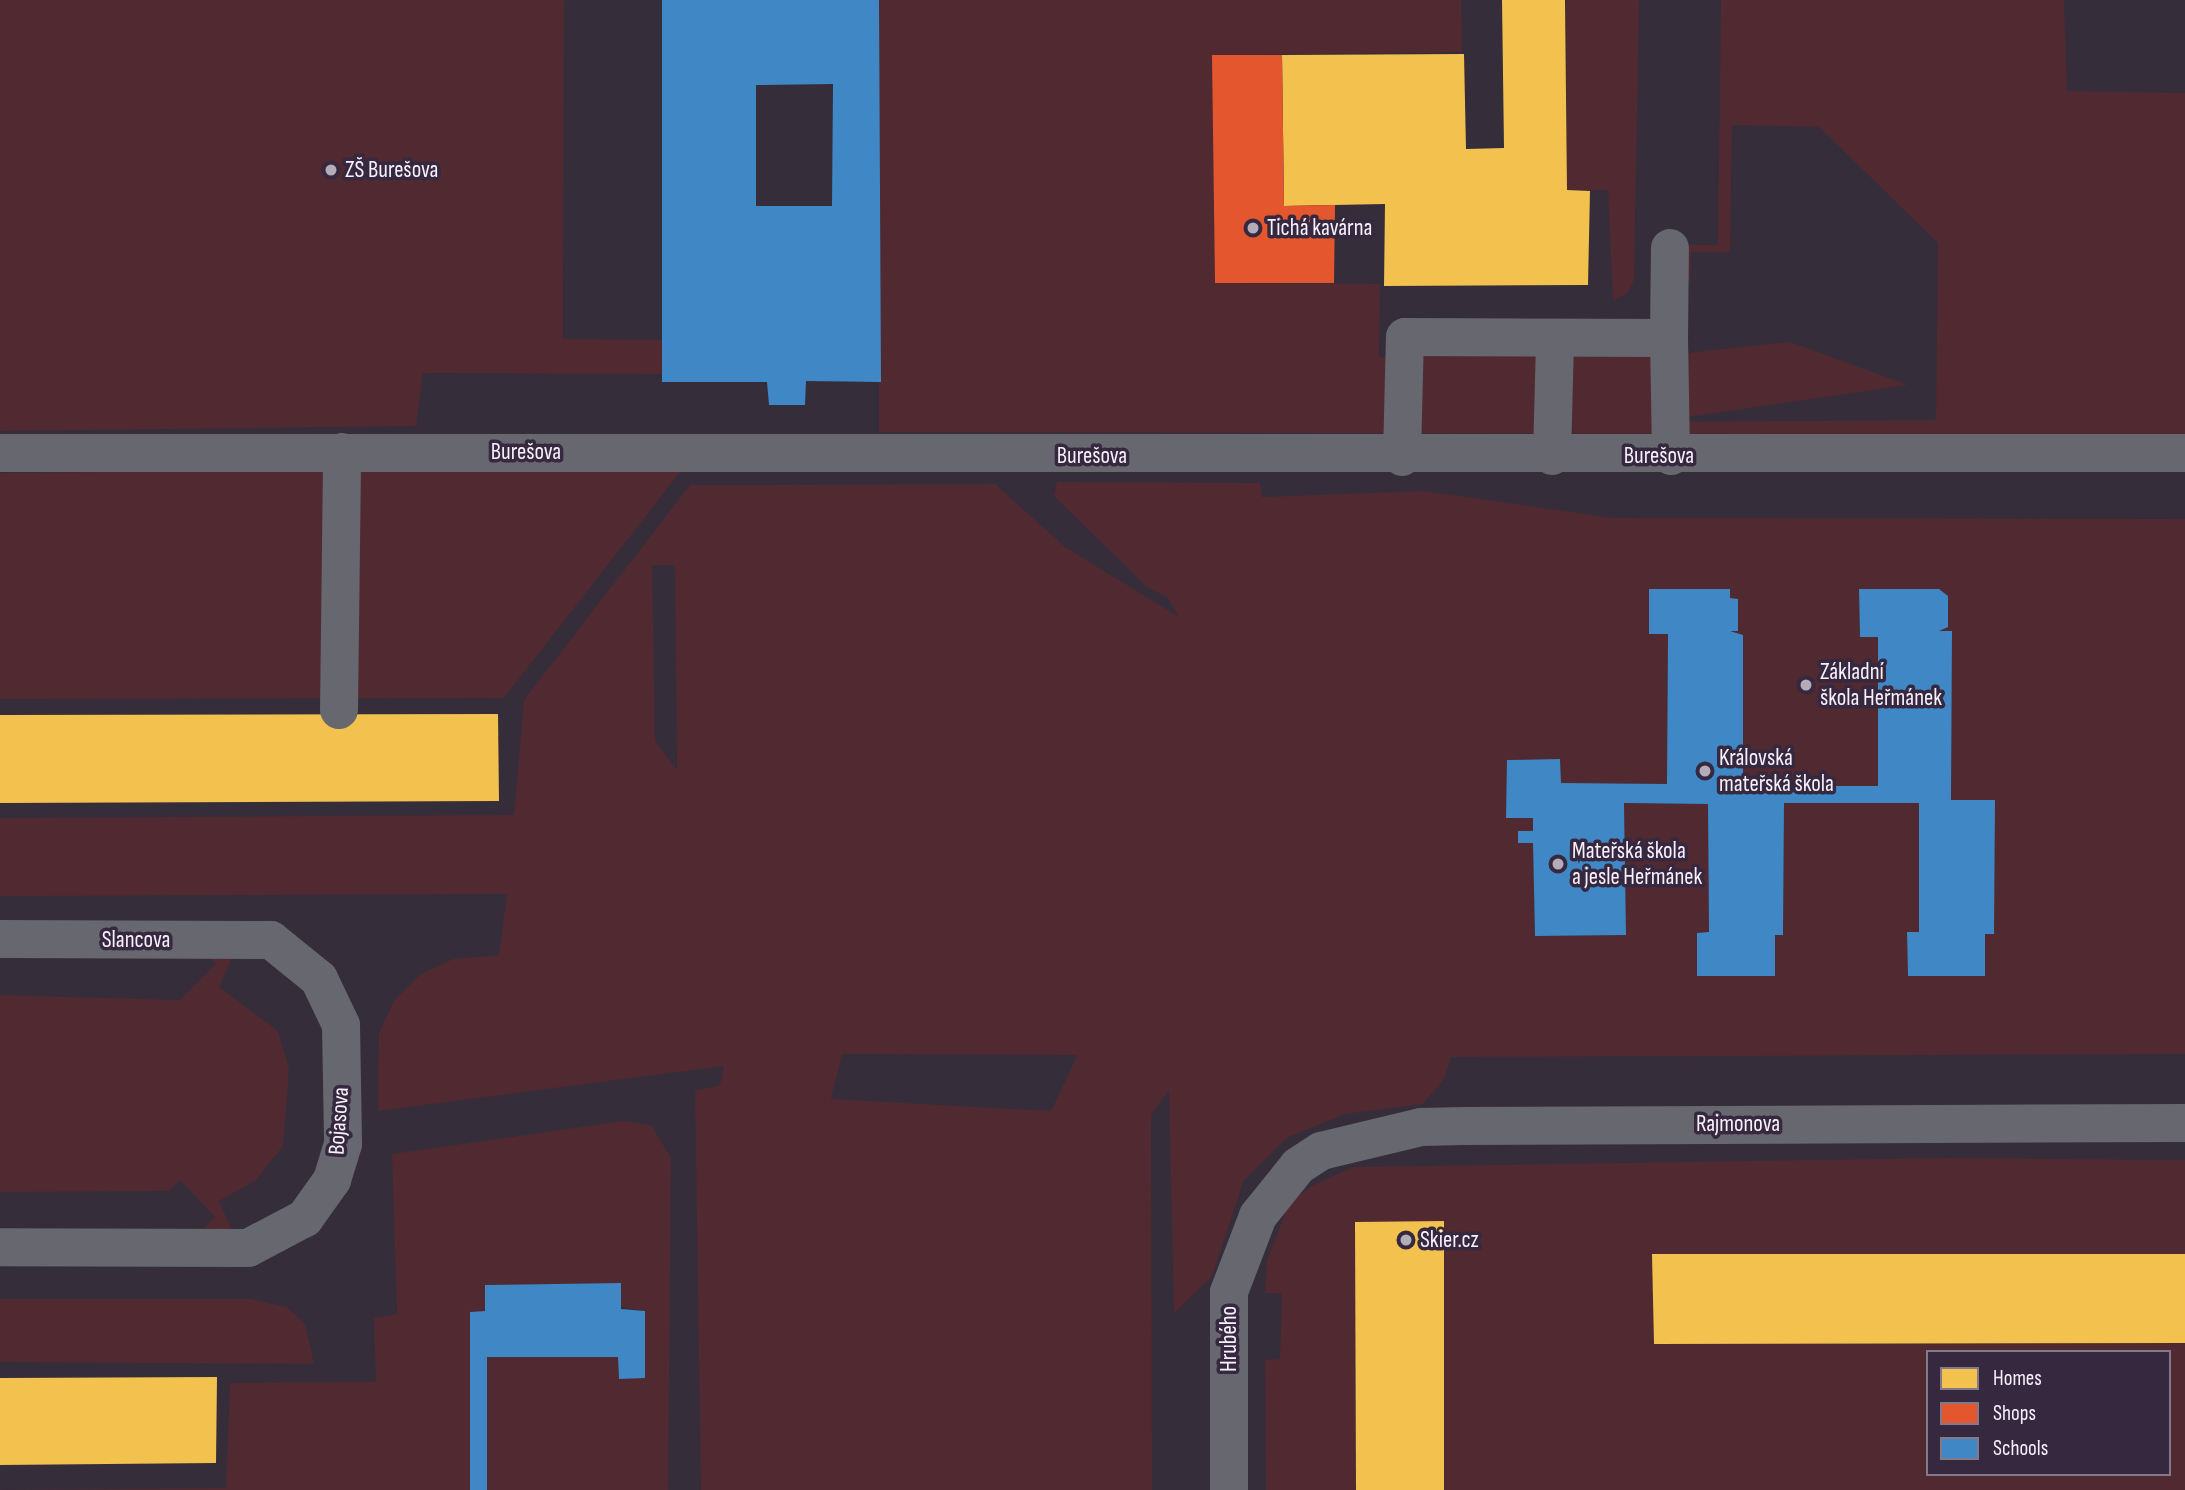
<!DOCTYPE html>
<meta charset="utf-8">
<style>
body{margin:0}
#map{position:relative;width:2185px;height:1490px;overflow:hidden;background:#352d3a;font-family:"Sofia Sans Condensed",sans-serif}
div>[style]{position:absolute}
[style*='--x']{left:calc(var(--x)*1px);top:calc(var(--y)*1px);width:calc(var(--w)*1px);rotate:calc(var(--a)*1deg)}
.green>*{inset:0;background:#502a30}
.homes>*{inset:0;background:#f2c14e}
.shops>*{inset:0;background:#e4572e}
.schools>*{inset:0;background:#3f88c5}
.minor>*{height:38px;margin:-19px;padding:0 19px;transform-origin:19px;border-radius:19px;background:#676770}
.dots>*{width:19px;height:19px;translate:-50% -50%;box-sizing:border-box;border:4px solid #36283f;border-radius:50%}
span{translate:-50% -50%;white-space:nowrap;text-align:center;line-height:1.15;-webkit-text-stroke:7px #36283f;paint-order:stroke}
.poi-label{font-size:23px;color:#f8f1fd}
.left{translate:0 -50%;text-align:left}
.street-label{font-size:23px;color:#f8f1fd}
.legend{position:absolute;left:1926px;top:1350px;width:245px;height:126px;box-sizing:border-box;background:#36283f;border:2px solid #84788b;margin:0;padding:9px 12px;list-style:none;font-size:21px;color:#f8f1fd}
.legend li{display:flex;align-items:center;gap:14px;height:35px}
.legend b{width:35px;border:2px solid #84788b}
</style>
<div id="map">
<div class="green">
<i style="clip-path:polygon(0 0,564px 0,563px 339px,662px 340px,663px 374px,423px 373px,416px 426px,0 431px)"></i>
<i style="clip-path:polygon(879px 0,1461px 0,1462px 52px,1213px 55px,1215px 283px,1380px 284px,1379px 357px,1648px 351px,1649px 357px,1790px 342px,1908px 385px,1652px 422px,1936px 420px,1938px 243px,1819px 127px,1732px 125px,1730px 252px,1691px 252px,1690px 281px,1681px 281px,1682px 245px,1718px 245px,1721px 0,2064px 0,2067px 91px,2185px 93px,2185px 435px,879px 432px)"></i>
<i style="clip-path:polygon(1566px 0,1639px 0,1634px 280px,1627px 294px,1613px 300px,1608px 190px,1567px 190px)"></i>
<i style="clip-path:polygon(684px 467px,504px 698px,0 699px,0 473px)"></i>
<i style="clip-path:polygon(evenodd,1057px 482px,1260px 483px,1262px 497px,1424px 491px,1613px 518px,2185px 519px,2185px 1054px,1451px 1057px,1444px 1079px,1423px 1104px,1345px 1114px,1288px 1137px,1244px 1180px,1212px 1276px,1174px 1313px,1169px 1090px,1151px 1115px,1152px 1490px,701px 1490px,695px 1091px,720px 1085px,724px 1066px,378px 1111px,379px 1033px,394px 1001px,421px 974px,453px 959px,499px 955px,507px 894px,0 896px,0 818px,514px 815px,524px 700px,690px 485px,995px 484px,1065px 547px,1179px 617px,1167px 597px,1147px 587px,1054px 496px,1057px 482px,652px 565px,675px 565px,677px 770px,655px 741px,652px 565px,1057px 482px,1650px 589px,1730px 589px,1730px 598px,1738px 599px,1738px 631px,1730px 631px,1743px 635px,1743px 786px,1878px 786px,1878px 637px,1860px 636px,1859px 590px,1939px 589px,1951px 800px,1994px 934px,1985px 934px,1985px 976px,1908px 976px,1907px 932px,1919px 932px,1919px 803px,1784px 803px,1783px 934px,1775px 935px,1775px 976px,1697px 976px,1697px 933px,1709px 932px,1708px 804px,1624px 803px,1626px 935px,1535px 936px,1533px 843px,1518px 843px,1518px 832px,1533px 831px,1533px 818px,1507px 760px,1560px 759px,1561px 783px,1667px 784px,1668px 634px,1649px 634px,1650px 589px,1057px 482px,842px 1054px,1077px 1055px,1077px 1056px,1051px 1111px,831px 1099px,842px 1054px)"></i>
<i style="clip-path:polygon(204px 953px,233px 955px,219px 987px,278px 1031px,289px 1069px,283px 1146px,256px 1180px,219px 1201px,232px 1230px,204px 1228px,215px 1217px,180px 1180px,169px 1191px,0 1192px,0 995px,180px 1000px,216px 964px)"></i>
<i style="clip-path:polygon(623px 1121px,651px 1125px,671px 1158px,668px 1490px,487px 1490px,487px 1357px,618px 1357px,619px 1378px,645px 1378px,645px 1311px,485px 1285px,485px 1311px,470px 1312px,470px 1490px,0 1490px,226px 1488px,230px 1383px,376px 1382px,374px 1318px,397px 1314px,392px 1154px)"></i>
<i style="clip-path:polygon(evenodd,1950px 1158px,2185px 1160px,2185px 1254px,1653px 1254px,1654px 1344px,2185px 1343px,2185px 1490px,1444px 1490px,1355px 1223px,1356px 1490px,1266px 1490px,1265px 1360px,1280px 1359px,1282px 1293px,1265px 1293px,1267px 1260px,1289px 1204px,1310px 1187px,1353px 1167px,1950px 1158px,1928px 1352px,2169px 1352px,2169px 1474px,1928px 1474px,1928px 1352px)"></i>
<i style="clip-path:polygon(0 1299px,251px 1299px,287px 1307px,305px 1324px,314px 1364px,0 1362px)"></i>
</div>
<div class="homes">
<i style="clip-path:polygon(1502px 0,1565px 0,1567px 190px,1590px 191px,1588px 285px,1384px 286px,1385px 204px,1284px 206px,1282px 55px,1464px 54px,1466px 149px,1504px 148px)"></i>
<i style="clip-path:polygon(498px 714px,499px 801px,0 803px,0 715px)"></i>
<i style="clip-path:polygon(1444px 1221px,1444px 1490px,1356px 1490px,1355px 1222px)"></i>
<i style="clip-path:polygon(1652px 1254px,2185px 1254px,2185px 1343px,1654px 1344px)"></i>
<i style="clip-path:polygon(217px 1377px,216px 1463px,0 1465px,0 1378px)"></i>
</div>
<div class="shops">
<i style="clip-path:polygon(1212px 55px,1282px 55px,1284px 206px,1335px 205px,1334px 283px,1215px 283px)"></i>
</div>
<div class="schools">
<i style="clip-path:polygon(evenodd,662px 0,879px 0,881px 382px,806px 381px,805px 405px,769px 405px,767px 382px,662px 382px,662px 0,833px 84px,832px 206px,756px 206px,756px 85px,833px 84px)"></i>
<i style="clip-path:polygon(1649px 589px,1730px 589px,1730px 598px,1738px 599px,1738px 631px,1730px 631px,1743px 635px,1743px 786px,1878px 786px,1878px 637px,1860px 637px,1859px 589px,1939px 589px,1948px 596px,1948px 627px,1939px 631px,1952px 631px,1951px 800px,1995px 800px,1994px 934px,1985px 934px,1985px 976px,1908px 976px,1907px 932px,1919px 932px,1919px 803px,1784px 803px,1783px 935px,1775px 935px,1775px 976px,1697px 976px,1697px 933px,1709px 932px,1708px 804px,1624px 803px,1626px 935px,1535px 936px,1533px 843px,1518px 843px,1518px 831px,1533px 831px,1533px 818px,1506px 818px,1507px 760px,1560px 759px,1561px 783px,1667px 784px,1668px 634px,1649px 634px)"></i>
<i style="clip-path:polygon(621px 1283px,621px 1309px,645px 1311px,645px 1378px,619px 1379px,618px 1357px,487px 1357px,487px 1490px,470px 1490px,470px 1312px,485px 1311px,485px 1285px)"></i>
</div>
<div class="minor">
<i style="--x:1669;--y:338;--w:118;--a:89"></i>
<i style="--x:0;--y:453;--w:2185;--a:0"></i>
<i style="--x:1552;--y:456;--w:118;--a:-88.5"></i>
<i style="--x:1402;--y:457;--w:120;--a:-88.6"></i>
<i style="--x:1405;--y:337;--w:264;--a:0.2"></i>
<i style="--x:1669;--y:338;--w:90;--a:-89.4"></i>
<i style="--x:339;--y:710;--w:258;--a:-89.3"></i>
<i style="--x:0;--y:939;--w:271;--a:0.2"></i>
<i style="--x:271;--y:940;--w:62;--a:39.1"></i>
<i style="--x:319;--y:979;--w:51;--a:64.4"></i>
<i style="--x:341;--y:1025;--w:119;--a:89"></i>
<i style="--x:343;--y:1144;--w:38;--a:107"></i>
<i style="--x:332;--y:1180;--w:47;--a:125.4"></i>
<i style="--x:305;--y:1218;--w:64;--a:152.2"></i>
<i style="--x:248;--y:1248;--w:248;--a:-179.8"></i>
<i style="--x:1229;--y:1490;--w:198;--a:-90"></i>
<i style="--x:1229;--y:1292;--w:81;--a:-69.1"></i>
<i style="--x:1258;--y:1216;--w:64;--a:-51.3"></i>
<i style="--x:1298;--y:1166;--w:27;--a:-33"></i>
<i style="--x:1321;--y:1151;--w:103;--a:-13.5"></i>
<i style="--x:1421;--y:1127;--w:43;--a:-1.3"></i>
<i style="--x:1464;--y:1126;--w:721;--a:-0.24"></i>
</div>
<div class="dots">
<i style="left:331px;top:170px;background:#b4acb9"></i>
<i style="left:1253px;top:228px;background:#b4acb9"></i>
<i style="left:1806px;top:685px;background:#b4acb9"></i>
<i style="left:1705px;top:771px;background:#b4acb9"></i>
<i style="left:1558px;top:864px;background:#b4acb9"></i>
<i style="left:1406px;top:1240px;background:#b4acb9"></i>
</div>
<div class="poi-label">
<span class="left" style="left:345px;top:170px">ZŠ Burešova</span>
<span class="left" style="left:1267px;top:228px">Tichá kavárna</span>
<span class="left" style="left:1820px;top:685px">Základní<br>škola Heřmánek</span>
<span class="left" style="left:1719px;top:771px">Královská<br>mateřská škola</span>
<span class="left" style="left:1572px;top:864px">Mateřská škola<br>a jesle Heřmánek</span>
<span class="left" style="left:1420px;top:1240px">Skier.cz</span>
</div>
<div class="street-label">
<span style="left:526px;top:452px">Burešova</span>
<span style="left:1092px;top:456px">Burešova</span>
<span style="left:1659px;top:456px">Burešova</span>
<span style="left:136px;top:940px">Slancova</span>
<span style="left:339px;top:1121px;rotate:-86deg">Bojasova</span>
<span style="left:1738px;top:1124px">Rajmonova</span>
<span style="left:1229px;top:1339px;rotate:-90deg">Hrubého</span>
</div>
<ul class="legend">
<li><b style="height:19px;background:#f2c14e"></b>Homes</li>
<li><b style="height:19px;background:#e4572e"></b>Shops</li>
<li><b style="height:19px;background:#3f88c5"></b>Schools</li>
</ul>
</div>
